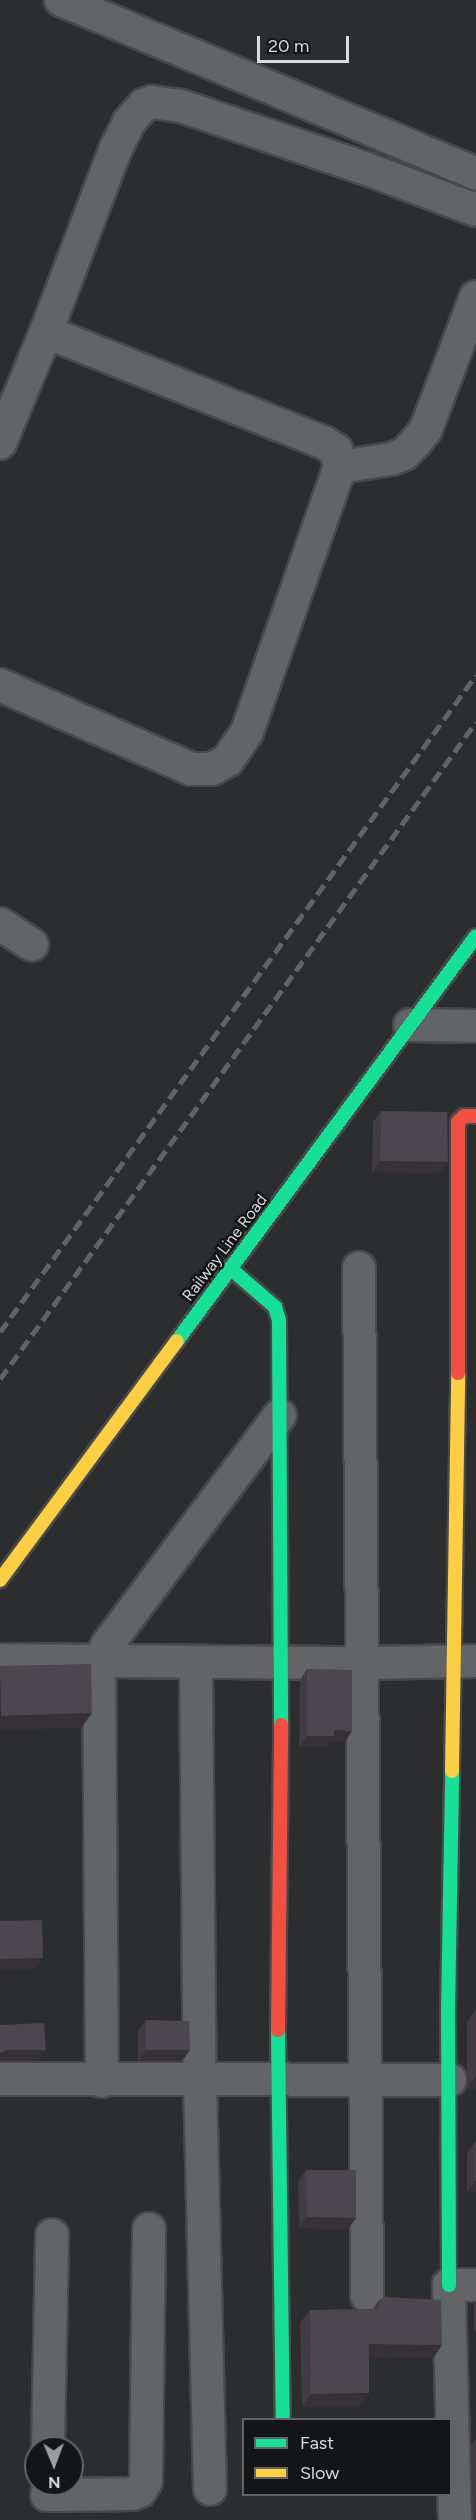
<!DOCTYPE html>
<style>
body{margin:0}
#map{position:relative;width:476px;height:2520px;overflow:hidden;background:#2c2d2f;font-family:Figtree,sans-serif}
div>[style]{position:absolute}
[style*='--x']{left:calc(var(--x)*1px);top:calc(var(--y)*1px);width:calc(var(--w)*1px);rotate:calc(var(--a)*1deg)}
.roads{filter:drop-shadow(2px 0 #48494a) drop-shadow(-2px 0 #48494a) drop-shadow(0 2px #48494a) drop-shadow(0 -2px #48494a)}
.street>*{height:32px;margin:-16px;padding:0 16px;transform-origin:16px;border-radius:16px;background:#636465}
.fast>*{height:14px;margin:-7px;padding:0 7px;transform-origin:7px;border-radius:7px;background:#16e098}
.slow>*{height:14px;margin:-7px;padding:0 7px;transform-origin:7px;border-radius:7px;background:#ffcf43}
.jam>*{height:14px;margin:-7px;padding:0 7px;transform-origin:7px;border-radius:7px;background:#f24e42}
.rail>*{height:4.5px;margin-top:-2.25px;transform-origin:0;background:repeating-linear-gradient(90deg,#626364 0 12px,transparent 0 18px)}
.wall>*{inset:0;background:#413c43}
.shaded-wall>*{inset:0;background:#353137}
.building>*{inset:0;background:#4c464e}
span{translate:-50% -50%;white-space:nowrap;text-align:center;line-height:1.15;-webkit-text-stroke:5px #141516;paint-order:stroke}
.street-label{font-size:16px;color:#d9dadc}
.legend{position:absolute;left:242px;top:2418px;width:210px;height:78px;box-sizing:border-box;background:#141516;border:2px solid #636465;margin:0;padding:8px 10px;list-style:none;font-size:18px;color:#d9dadc}
.legend li{display:flex;align-items:center;gap:12px;height:30px}
.legend b{width:30px;border:2px solid #636465}
.north{position:absolute;left:24px;top:2436px;width:60px;height:60px;box-sizing:border-box;background:#141516;border:2px solid #636465;border-radius:50%;rotate:179deg;font-size:16px;font-weight:700;line-height:24px;text-align:center;color:#d9dadc}
.north::after{content:'';display:block;margin:auto;width:21px;height:27px;background:#9c9d9f;clip-path:polygon(50% 0,100% 100%,50% 72%,0 100%)}
.scale{position:absolute;left:257px;top:36px;width:92px;height:27px;box-sizing:border-box;border:3px solid #d9dadc;border-top:0;padding-left:8px;font-size:18px;line-height:21px;white-space:nowrap;color:#d9dadc;-webkit-text-stroke:4px #141516;paint-order:stroke}
</style>
<div id="map">
<div class="roads">
<div class="street">
<i style="--x:61;--y:0;--w:450;--a:22.7"></i>
<i style="--x:0;--y:443;--w:120;--a:-67.5"></i>
<i style="--x:46;--y:332;--w:197;--a:-69.2"></i>
<i style="--x:116;--y:148;--w:29;--a:-63"></i>
<i style="--x:129;--y:122;--w:23;--a:-49"></i>
<i style="--x:144;--y:105;--w:9;--a:-21"></i>
<i style="--x:152;--y:102;--w:29;--a:8"></i>
<i style="--x:181;--y:106;--w:196;--a:18.7"></i>
<i style="--x:367;--y:169;--w:116;--a:20.6"></i>
<i style="--x:340;--y:467;--w:52;--a:-8.9"></i>
<i style="--x:391;--y:459;--w:14;--a:-21"></i>
<i style="--x:404;--y:454;--w:16;--a:-45"></i>
<i style="--x:415;--y:443;--w:18;--a:-52"></i>
<i style="--x:426;--y:429;--w:141;--a:-69.3"></i>
<i style="--x:0;--y:685;--w:209;--a:23.7"></i>
<i style="--x:191;--y:769;--w:21;--a:0"></i>
<i style="--x:212;--y:769;--w:18;--a:-29"></i>
<i style="--x:228;--y:760;--w:34;--a:-56"></i>
<i style="--x:247;--y:732;--w:281;--a:-70.7"></i>
<i style="--x:340;--y:467;--w:17;--a:-103"></i>
<i style="--x:336;--y:450;--w:13;--a:-148"></i>
<i style="--x:325;--y:443;--w:300;--a:-158.3"></i>
<i style="--x:0;--y:924;--w:38;--a:33"></i>
<i style="--x:410;--y:1025;--w:66;--a:0.9"></i>
<i style="--x:359;--y:1268;--w:1028;--a:89.55"></i>
<i style="--x:0;--y:1660;--w:362;--a:0.5"></i>
<i style="--x:362;--y:1663;--w:114;--a:-1"></i>
<i style="--x:196;--y:1662;--w:419;--a:89.5"></i>
<i style="--x:200;--y:2081;--w:408;--a:88.6"></i>
<i style="--x:0;--y:2079;--w:450;--a:0.1"></i>
<i style="--x:102;--y:2081;--w:420;--a:-90.4"></i>
<i style="--x:99;--y:1661;--w:19;--a:-62"></i>
<i style="--x:108;--y:1644;--w:286;--a:-53.1"></i>
<i style="--x:48;--y:2448;--w:213;--a:-88.9"></i>
<i style="--x:47;--y:2495;--w:85;--a:-0.7"></i>
<i style="--x:132;--y:2494;--w:9;--a:-21"></i>
<i style="--x:140;--y:2491;--w:12;--a:-59"></i>
<i style="--x:146;--y:2481;--w:252;--a:-89.3"></i>
<i style="--x:455;--y:2520;--w:235;--a:-91.5"></i>
<i style="--x:449;--y:2285;--w:27;--a:0"></i>
</div>
<div class="fast">
<i style="--x:230;--y:1268;--w:60;--a:40.9"></i>
<i style="--x:275;--y:1307;--w:14;--a:73"></i>
<i style="--x:279;--y:1320;--w:405;--a:89.7"></i>
<i style="--x:177;--y:1341;--w:503;--a:-53.56"></i>
<i style="--x:278;--y:2030;--w:390;--a:89.3"></i>
<i style="--x:449;--y:2285;--w:273;--a:-90.2"></i>
<i style="--x:448;--y:2012;--w:241;--a:-89"></i>
</div>
<div class="slow">
<i style="--x:0;--y:1580;--w:297;--a:-53.5"></i>
<i style="--x:452;--y:1771;--w:398;--a:-89.1"></i>
</div>
<div class="jam">
<i style="--x:458;--y:1373;--w:251;--a:-90"></i>
<i style="--x:458;--y:1122;--w:8;--a:-45"></i>
<i style="--x:464;--y:1116;--w:12;--a:0"></i>
<i style="--x:278;--y:2030;--w:305;--a:-89.4"></i>
</div>
</div>
<div class="rail">
<i style="--x:0;--y:1332;--w:811;--a:-54.08"></i>
<i style="--x:0;--y:1379;--w:811;--a:-54.08"></i>
</div>
<div class="wall">
<i style="clip-path:polygon(381px 1111px,440px 1173px,372px 1172px,373px 1122px)"></i>
<i style="clip-path:polygon(307px 1669px,345px 1742px,330px 1742px,326px 1747px,299px 1747px,300px 1680px)"></i>
<i style="clip-path:polygon(476px 2009px,476px 2089px,467px 2089px,467px 2022px)"></i>
<i style="clip-path:polygon(146px 2020px,182px 2061px,138px 2061px,138px 2031px)"></i>
<i style="clip-path:polygon(475px 2142px,476px 2142px,476px 2192px,467px 2192px,467px 2153px)"></i>
<i style="clip-path:polygon(306px 2170px,348px 2229px,299px 2228px,298px 2181px)"></i>
<i style="clip-path:polygon(379px 2300px,442px 2345px,433px 2358px,369px 2357px,369px 2393px,360px 2407px,302px 2407px,300px 2323px,310px 2310px,373px 2309px)"></i>
<i style="clip-path:polygon(476px 2301px,476px 2330px,474px 2330px,474px 2303px)"></i>
<i style="clip-path:polygon(476px 2438px,476px 2520px,473px 2520px,471px 2445px)"></i>
</div>
<div class="shaded-wall">
<i style="clip-path:polygon(380px 1161px,448px 1162px,440px 1173px,372px 1172px)"></i>
<i style="clip-path:polygon(92px 1713px,81px 1728px,0 1730px,0 1717px,1px 1716px)"></i>
<i style="clip-path:polygon(334px 1730px,352px 1731px,345px 1742px,330px 1742px,326px 1747px,299px 1747px,307px 1736px)"></i>
<i style="clip-path:polygon(43px 1958px,35px 1969px,0 1970px,0 1959px)"></i>
<i style="clip-path:polygon(8px 2050px,46px 2050px,38px 2061px,0 2061px,0 2053px)"></i>
<i style="clip-path:polygon(146px 2050px,190px 2050px,182px 2061px,138px 2061px)"></i>
<i style="clip-path:polygon(476px 2076px,476px 2089px,467px 2089px)"></i>
<i style="clip-path:polygon(475px 2181px,476px 2181px,476px 2192px,467px 2192px)"></i>
<i style="clip-path:polygon(307px 2217px,356px 2218px,348px 2229px,299px 2228px)"></i>
<i style="clip-path:polygon(369px 2344px,442px 2345px,433px 2358px,360px 2357px)"></i>
<i style="clip-path:polygon(369px 2393px,360px 2407px,302px 2407px,311px 2394px)"></i>
</div>
<div class="building">
<i style="clip-path:polygon(381px 1111px,447px 1112px,448px 1162px,380px 1161px)"></i>
<i style="clip-path:polygon(91px 1664px,92px 1713px,1px 1716px,0 1666px)"></i>
<i style="clip-path:polygon(307px 1669px,352px 1670px,352px 1731px,334px 1730px,334px 1736px,307px 1736px)"></i>
<i style="clip-path:polygon(42px 1920px,43px 1958px,0 1959px,0 1921px)"></i>
<i style="clip-path:polygon(146px 2020px,189px 2021px,190px 2050px,146px 2050px)"></i>
<i style="clip-path:polygon(44px 2023px,46px 2050px,8px 2050px,0 2053px,0 2025px)"></i>
<i style="clip-path:polygon(475px 2142px,476px 2142px,476px 2181px,475px 2181px)"></i>
<i style="clip-path:polygon(306px 2170px,356px 2170px,356px 2218px,307px 2217px)"></i>
<i style="clip-path:polygon(386px 2297px,441px 2300px,442px 2345px,369px 2344px,369px 2393px,311px 2394px,310px 2310px,379px 2309px,379px 2300px)"></i>
</div>
<div class="street-label">
<span style="left:225px;top:1248px;rotate:-53deg">Railway Line Road</span>
</div>
<ul class="legend">
<li><b style="height:8px;background:#16e098"></b>Fast</li>
<li><b style="height:8px;background:#ffcf43"></b>Slow</li>
</ul>
<div class="north">N</div>
<div class="scale">20 m</div>
</div>
